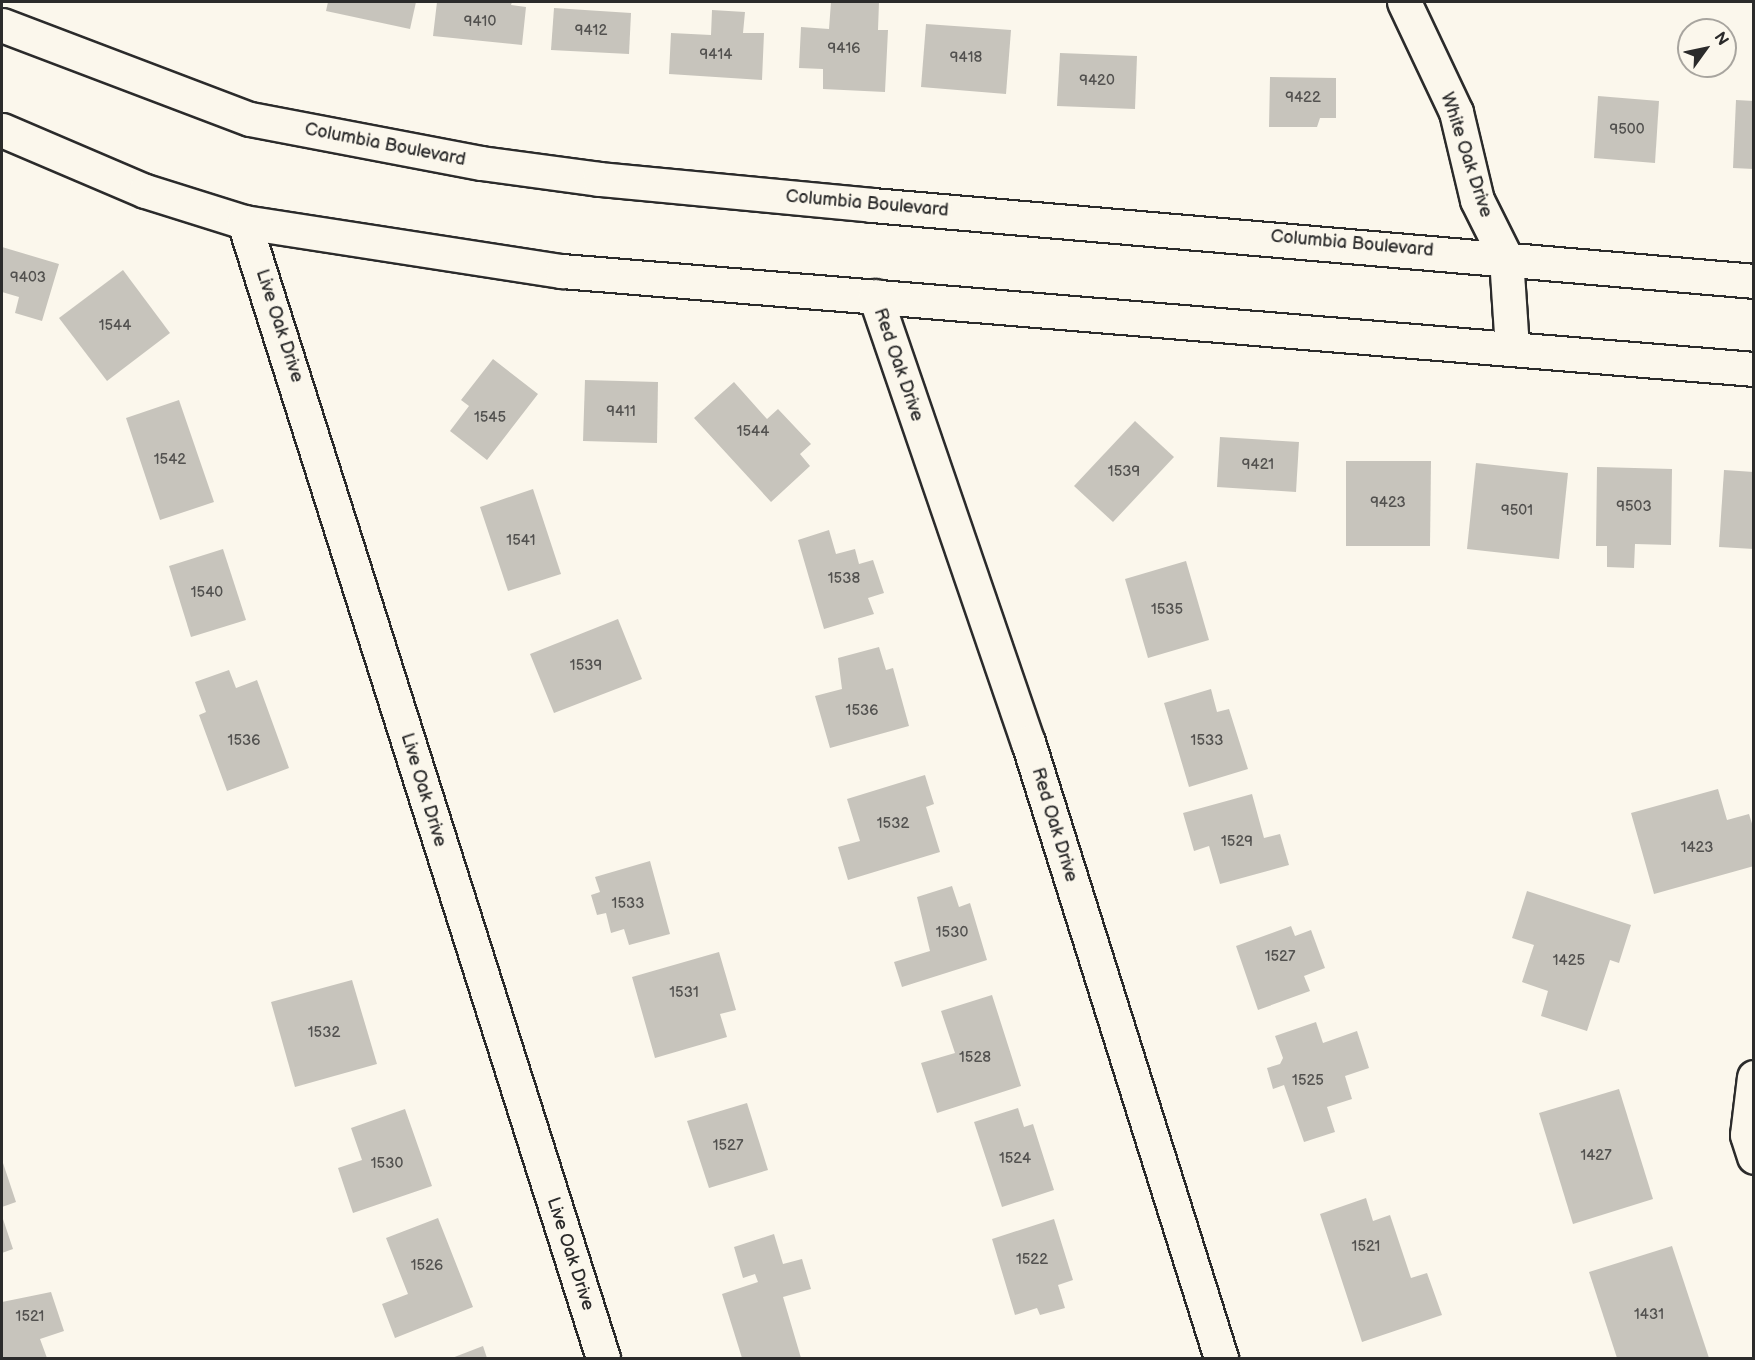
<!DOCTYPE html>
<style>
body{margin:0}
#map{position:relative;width:1755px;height:1360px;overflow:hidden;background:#fbf7ec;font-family:"Balsamiq Sans",sans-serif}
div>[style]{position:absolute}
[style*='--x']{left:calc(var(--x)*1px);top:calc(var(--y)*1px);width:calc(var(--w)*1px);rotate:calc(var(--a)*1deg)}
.building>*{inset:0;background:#c7c4bc}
.roads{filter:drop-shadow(2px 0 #2b2b2b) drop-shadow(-2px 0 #2b2b2b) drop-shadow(0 2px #2b2b2b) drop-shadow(0 -2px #2b2b2b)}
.street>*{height:33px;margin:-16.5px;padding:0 16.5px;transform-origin:16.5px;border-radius:16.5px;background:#fbf7ec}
span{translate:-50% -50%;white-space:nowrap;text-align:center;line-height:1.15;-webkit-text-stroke:6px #fbf7ec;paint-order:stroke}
.number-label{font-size:15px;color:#52514f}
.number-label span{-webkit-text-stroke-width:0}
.street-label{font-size:18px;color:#2b2b2b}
.frame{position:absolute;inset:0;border:3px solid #2b2b2b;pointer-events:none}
.north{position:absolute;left:1677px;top:18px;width:60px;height:60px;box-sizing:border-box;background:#fbf7ec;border:2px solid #a8a59f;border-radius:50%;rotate:57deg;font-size:16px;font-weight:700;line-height:24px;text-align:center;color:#2b2b2b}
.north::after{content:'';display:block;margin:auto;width:21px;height:27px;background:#2b2b2b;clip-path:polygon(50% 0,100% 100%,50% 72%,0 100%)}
</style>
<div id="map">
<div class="building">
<i style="clip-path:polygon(328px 2px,416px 2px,410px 29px,326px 11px)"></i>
<i style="clip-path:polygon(437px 2px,512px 2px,511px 5px,526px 7px,522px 45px,433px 36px)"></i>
<i style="clip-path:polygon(831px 2px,879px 2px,878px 30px,888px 30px,885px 92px,823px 89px,823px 69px,799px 68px,801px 27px,829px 29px)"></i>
<i style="clip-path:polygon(554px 8px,631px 13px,629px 54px,551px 50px)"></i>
<i style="clip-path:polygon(712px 10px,745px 12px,743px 33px,764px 33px,762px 80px,669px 74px,671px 33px,711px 35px)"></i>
<i style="clip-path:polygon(926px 24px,1011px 30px,1006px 94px,921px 87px)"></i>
<i style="clip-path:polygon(1060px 53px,1137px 56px,1135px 109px,1057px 106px)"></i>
<i style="clip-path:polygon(1270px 77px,1336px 78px,1336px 118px,1320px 118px,1317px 127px,1269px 127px)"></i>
<i style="clip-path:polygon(1598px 96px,1659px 101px,1655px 163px,1594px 158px)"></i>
<i style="clip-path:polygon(1736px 100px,1754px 101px,1754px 169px,1733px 168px)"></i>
<i style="clip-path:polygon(2px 247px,59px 264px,42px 321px,15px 313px,19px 297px,2px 292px)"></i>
<i style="clip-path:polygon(123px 270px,170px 333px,107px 381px,59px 318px)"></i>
<i style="clip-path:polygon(493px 359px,538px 394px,487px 460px,450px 431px,469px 406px,461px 400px)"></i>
<i style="clip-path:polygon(585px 380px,658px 382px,657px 443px,583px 441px)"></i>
<i style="clip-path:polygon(734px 382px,767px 419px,778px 409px,811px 444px,800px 454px,810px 466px,771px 502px,694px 418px)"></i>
<i style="clip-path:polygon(179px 400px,214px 502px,160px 520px,126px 418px)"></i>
<i style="clip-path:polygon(1135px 421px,1174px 457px,1113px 522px,1074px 486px)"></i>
<i style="clip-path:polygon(1220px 437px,1299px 442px,1296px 492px,1217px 487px)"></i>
<i style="clip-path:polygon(1346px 461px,1431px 461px,1430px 546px,1346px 546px)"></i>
<i style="clip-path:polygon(1476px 463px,1568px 473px,1559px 559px,1467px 549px)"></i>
<i style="clip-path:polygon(1597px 467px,1672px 469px,1671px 545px,1635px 544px,1634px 568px,1607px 567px,1607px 546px,1596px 546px)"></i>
<i style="clip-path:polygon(1724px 470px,1754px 472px,1754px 549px,1719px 547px)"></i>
<i style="clip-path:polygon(533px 489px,561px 574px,508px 591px,480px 507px)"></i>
<i style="clip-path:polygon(829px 530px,836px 554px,855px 549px,859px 564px,873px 560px,884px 593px,868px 598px,874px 614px,824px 629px,798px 540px)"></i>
<i style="clip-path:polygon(223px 549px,246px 620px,191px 637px,169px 566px)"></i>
<i style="clip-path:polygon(1186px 561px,1209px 640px,1148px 658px,1125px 579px)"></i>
<i style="clip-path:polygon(618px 619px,642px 679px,554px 713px,530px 654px)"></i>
<i style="clip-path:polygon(879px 647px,886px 670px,893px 668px,909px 726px,830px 748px,815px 696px,842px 689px,838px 658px)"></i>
<i style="clip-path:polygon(229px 670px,236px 688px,257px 680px,289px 768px,227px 791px,199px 715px,206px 712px,195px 682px)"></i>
<i style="clip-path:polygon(1211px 689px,1217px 712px,1229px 709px,1248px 769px,1189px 787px,1164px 703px)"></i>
<i style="clip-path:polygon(925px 775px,934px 804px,926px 807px,940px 852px,848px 880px,838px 847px,860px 841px,847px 799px)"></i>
<i style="clip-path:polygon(1718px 789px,1727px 820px,1749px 814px,1754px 830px,1754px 866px,1654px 894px,1631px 813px)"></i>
<i style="clip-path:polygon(1252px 794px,1264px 838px,1280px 834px,1289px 865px,1220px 884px,1209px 846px,1194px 851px,1183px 813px)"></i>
<i style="clip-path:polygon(650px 861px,670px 934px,629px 945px,624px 929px,611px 933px,606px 913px,597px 915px,591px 895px,600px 892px,595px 877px)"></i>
<i style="clip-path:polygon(952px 886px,959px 907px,970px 903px,987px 960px,902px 987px,894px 962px,930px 951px,917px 897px)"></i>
<i style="clip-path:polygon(1527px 891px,1631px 925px,1619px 963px,1610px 960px,1587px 1031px,1541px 1016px,1548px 991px,1522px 982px,1534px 945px,1512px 938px)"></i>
<i style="clip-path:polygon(1291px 926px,1295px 936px,1311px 930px,1325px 968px,1304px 976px,1310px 991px,1258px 1010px,1236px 946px)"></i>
<i style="clip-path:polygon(719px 952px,736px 1010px,720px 1014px,727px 1037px,655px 1058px,632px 977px)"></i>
<i style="clip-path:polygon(352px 980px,377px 1064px,295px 1087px,271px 1002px)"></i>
<i style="clip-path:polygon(992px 995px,1021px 1086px,937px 1113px,921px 1063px,955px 1053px,941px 1011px)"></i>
<i style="clip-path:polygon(1316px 1022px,1323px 1043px,1357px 1031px,1369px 1068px,1345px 1076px,1352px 1099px,1327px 1107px,1335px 1132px,1304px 1142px,1284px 1085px,1273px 1089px,1267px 1068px,1280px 1064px,1283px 1058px,1275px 1036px)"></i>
<i style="clip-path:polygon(1619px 1089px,1653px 1199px,1573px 1224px,1539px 1113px)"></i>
<i style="clip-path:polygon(747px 1103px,768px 1170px,709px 1188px,687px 1121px)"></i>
<i style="clip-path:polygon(1018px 1108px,1024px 1127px,1033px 1124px,1054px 1190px,1002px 1207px,974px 1122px)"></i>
<i style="clip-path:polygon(405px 1109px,432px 1186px,353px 1213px,338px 1168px,362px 1160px,351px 1128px)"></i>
<i style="clip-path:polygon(2px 1160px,16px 1202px,2px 1207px)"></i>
<i style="clip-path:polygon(1366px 1198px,1373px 1221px,1390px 1215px,1411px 1278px,1427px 1273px,1442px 1315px,1362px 1342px,1320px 1214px)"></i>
<i style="clip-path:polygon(2px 1216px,13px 1249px,2px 1253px)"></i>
<i style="clip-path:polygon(438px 1218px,473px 1307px,395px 1338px,382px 1304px,408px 1294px,386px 1238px)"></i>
<i style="clip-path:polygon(1054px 1219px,1073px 1280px,1058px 1285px,1065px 1308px,1040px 1315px,1037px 1308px,1015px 1315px,992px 1239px)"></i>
<i style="clip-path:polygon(774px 1234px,783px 1264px,802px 1259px,811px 1289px,783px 1297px,801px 1358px,742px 1358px,722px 1294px,758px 1282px,755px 1274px,743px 1278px,734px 1247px)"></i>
<i style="clip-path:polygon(1672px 1246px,1709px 1358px,1617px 1358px,1589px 1272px)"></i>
<i style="clip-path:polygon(51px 1292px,64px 1331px,40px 1339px,47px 1358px,2px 1358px,2px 1302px)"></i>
<i style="clip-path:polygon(483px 1346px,487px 1358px,452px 1358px)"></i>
</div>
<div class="roads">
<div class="street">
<i style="--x:1404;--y:2;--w:122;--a:64.7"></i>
<i style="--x:1456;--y:112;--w:90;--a:76.6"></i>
<i style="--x:1477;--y:200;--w:65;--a:63.4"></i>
<i style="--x:1506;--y:258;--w:91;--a:86.2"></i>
<i style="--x:2;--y:25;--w:265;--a:20.8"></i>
<i style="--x:250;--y:119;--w:235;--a:10.8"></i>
<i style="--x:481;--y:163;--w:119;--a:7.7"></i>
<i style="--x:599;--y:179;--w:274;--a:5.4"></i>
<i style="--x:872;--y:205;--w:885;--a:4.92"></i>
<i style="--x:2;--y:130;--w:155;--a:23.1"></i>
<i style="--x:145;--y:191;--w:104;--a:17.4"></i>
<i style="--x:244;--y:222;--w:322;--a:8.8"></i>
<i style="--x:562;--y:271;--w:1196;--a:4.7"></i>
<i style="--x:244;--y:222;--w:1191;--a:72.46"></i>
<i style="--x:875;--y:296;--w:472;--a:71.1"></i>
<i style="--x:1028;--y:742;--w:646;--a:72.6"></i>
<i style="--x:1754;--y:1077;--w:58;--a:96.9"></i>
<i style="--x:1747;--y:1135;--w:23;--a:72"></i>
</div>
</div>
<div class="number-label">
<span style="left:480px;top:22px">9410</span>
<span style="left:591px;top:31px">9412</span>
<span style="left:844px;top:49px">9416</span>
<span style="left:716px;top:55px">9414</span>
<span style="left:966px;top:58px">9418</span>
<span style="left:1097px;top:81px">9420</span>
<span style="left:1303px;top:98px">9422</span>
<span style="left:1627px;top:130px">9500</span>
<span style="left:28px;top:278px">9403</span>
<span style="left:115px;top:326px">1544</span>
<span style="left:621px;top:412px">9411</span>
<span style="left:490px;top:418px">1545</span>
<span style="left:753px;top:432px">1544</span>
<span style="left:170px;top:460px">1542</span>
<span style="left:1258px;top:465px">9421</span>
<span style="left:1124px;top:472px">1539</span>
<span style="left:1388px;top:503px">9423</span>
<span style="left:1634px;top:507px">9503</span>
<span style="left:1517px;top:511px">9501</span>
<span style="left:521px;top:541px">1541</span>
<span style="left:844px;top:579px">1538</span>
<span style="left:207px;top:593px">1540</span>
<span style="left:1167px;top:610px">1535</span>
<span style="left:586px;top:666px">1539</span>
<span style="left:862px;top:711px">1536</span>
<span style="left:244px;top:741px">1536</span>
<span style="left:1207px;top:741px">1533</span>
<span style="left:893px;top:824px">1532</span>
<span style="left:1237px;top:842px">1529</span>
<span style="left:1697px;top:848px">1423</span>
<span style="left:628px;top:904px">1533</span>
<span style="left:952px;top:933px">1530</span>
<span style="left:1280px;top:957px">1527</span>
<span style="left:1569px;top:961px">1425</span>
<span style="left:684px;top:993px">1531</span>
<span style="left:324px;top:1033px">1532</span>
<span style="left:975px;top:1058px">1528</span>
<span style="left:1308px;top:1081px">1525</span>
<span style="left:728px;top:1146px">1527</span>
<span style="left:1596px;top:1156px">1427</span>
<span style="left:1015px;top:1159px">1524</span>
<span style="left:387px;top:1164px">1530</span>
<span style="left:1366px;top:1247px">1521</span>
<span style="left:1032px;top:1260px">1522</span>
<span style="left:427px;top:1266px">1526</span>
<span style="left:1649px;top:1315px">1431</span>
<span style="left:30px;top:1317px">1521</span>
</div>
<div class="street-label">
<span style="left:385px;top:145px;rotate:11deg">Columbia Boulevard</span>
<span style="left:1466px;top:155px;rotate:72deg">White Oak Drive</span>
<span style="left:867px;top:204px;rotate:5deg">Columbia Boulevard</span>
<span style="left:1352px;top:244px;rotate:5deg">Columbia Boulevard</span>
<span style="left:279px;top:326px;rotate:72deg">Live Oak Drive</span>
<span style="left:898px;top:365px;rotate:71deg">Red Oak Drive</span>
<span style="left:423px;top:790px;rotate:73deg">Live Oak Drive</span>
<span style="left:1054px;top:825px;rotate:73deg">Red Oak Drive</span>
<span style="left:570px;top:1254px;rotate:72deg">Live Oak Drive</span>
</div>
<div class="frame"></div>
<div class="north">N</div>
</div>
